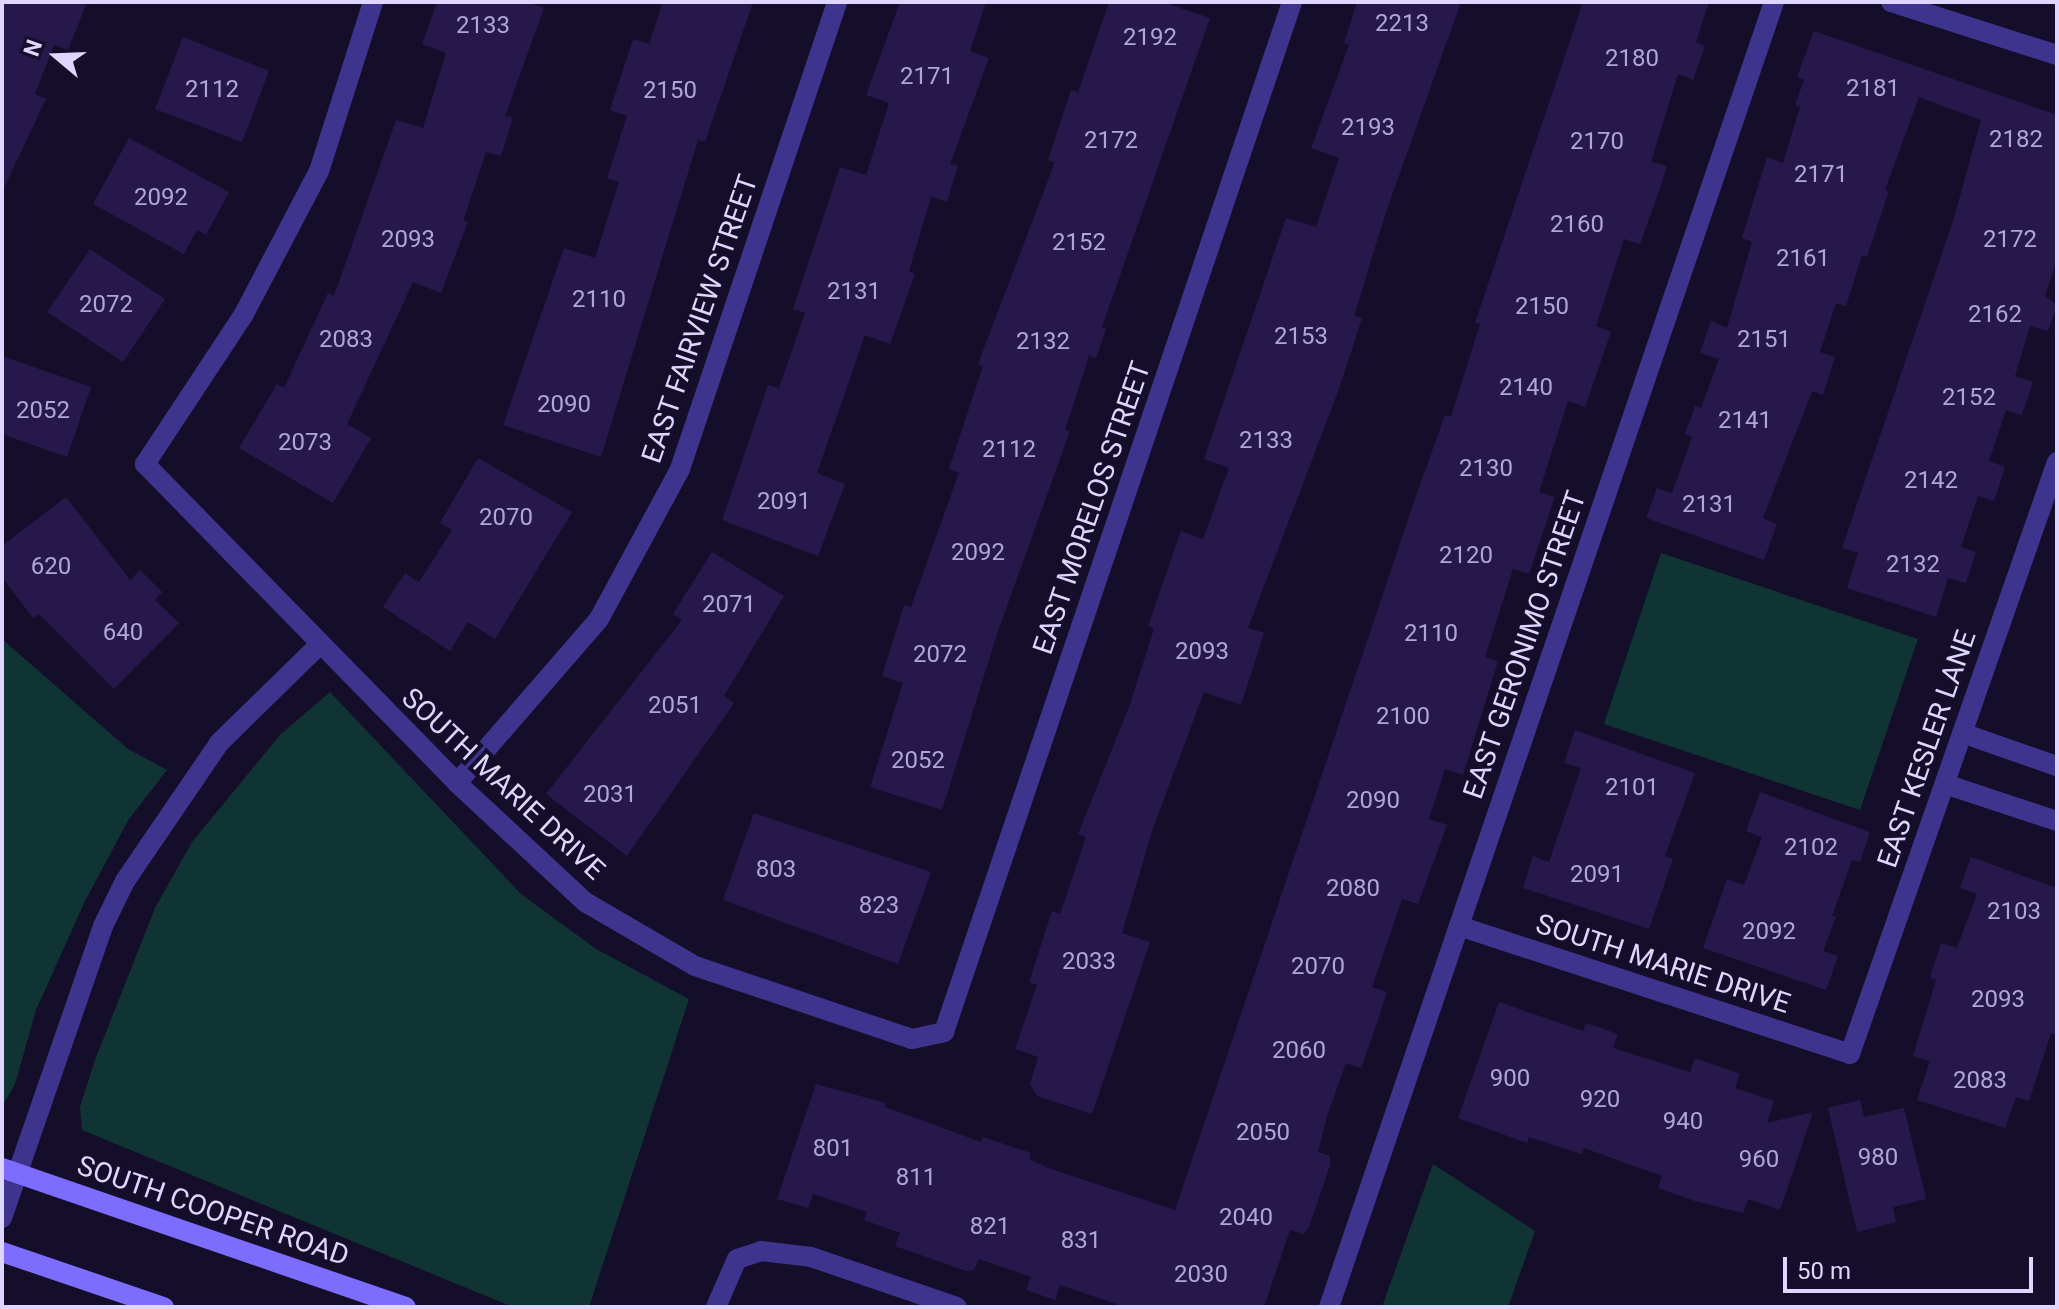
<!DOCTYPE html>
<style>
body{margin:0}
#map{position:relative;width:2059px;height:1309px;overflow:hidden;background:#150e2a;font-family:Roboto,sans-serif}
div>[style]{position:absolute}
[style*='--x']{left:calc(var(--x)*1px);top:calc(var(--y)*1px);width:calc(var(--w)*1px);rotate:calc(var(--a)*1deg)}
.green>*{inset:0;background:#103334}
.building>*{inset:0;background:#27184c}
.street>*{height:20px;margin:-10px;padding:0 10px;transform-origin:10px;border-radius:10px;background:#3f348d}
.secondary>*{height:20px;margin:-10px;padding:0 10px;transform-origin:10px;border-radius:10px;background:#7c6dff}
span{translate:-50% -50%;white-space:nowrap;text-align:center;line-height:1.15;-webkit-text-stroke:8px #150e2a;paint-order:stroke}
.number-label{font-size:24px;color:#b0a6d2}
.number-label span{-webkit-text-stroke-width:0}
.street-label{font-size:28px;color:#ded6ff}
.frame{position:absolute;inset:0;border:4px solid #ded6ff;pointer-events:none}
.north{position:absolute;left:16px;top:16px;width:80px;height:80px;-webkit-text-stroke:6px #150e2a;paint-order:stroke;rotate:289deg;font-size:22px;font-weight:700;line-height:32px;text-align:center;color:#ded6ff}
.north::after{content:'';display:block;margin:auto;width:28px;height:36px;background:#ded6ff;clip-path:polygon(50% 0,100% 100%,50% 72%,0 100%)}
.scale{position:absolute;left:1783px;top:1257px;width:250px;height:36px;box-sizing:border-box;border:4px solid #ded6ff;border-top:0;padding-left:10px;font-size:24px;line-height:28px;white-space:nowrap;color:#ded6ff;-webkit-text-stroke:6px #150e2a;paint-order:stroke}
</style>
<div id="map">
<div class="green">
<i style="clip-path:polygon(1661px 553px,1918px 639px,1860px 810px,1604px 724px)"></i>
<i style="clip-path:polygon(2px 639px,128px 749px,167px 770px,129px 819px,85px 901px,36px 1010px,15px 1084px,2px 1107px)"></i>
<i style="clip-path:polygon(330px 692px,521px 894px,596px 949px,689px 999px,589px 1307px,513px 1307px,82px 1130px,80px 1107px,95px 1060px,155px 908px,192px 842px,280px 735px)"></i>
<i style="clip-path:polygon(1433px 1164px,1535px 1231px,1508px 1307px,1382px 1307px)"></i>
</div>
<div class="building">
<i style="clip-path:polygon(2px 2px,87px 2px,68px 50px,54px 45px,35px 94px,46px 99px,2px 192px)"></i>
<i style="clip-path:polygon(437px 2px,527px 2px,544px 8px,505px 116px,513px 118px,501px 156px,486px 152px,463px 221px,468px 222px,441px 293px,413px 282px,347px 424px,371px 438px,333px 503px,239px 448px,277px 384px,284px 388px,328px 293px,334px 296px,396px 120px,423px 128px,446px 53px,422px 44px)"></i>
<i style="clip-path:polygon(663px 2px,753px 2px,705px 142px,698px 140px,601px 457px,503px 425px,564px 248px,595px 258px,619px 182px,607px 178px,627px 116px,610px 110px,633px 39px,649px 44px)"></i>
<i style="clip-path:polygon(900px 2px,986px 2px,970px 51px,989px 58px,950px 164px,958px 166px,947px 202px,931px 197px,909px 271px,915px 274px,890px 344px,865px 335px,817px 473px,845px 484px,818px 556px,722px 520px,768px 385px,779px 388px,805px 313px,793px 309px,840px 167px,866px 175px,889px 103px,866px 95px)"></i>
<i style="clip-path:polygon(1109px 2px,1162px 2px,1210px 18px,1102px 327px,1106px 329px,1096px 358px,1089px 356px,1065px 430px,1070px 431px,997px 634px,942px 810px,870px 787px,903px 683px,882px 676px,904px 605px,911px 607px,959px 473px,949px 469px,983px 366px,978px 364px,1055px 162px,1048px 160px,1071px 90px,1078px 92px)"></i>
<i style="clip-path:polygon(1357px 2px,1461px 2px,1386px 212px,1354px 316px,1362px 318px,1339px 389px,1248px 628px,1264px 633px,1241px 705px,1204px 692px,1153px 828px,1122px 933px,1150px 942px,1092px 1114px,1037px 1096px,1030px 1084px,1038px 1057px,1015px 1049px,1037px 985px,1029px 982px,1052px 911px,1060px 914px,1086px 837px,1078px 834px,1130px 704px,1154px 629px,1148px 626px,1181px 531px,1203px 539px,1229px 468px,1204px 459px,1286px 218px,1316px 227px,1339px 158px,1311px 148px,1349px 45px,1344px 43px)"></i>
<i style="clip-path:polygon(1583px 2px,1709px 2px,1696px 42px,1705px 46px,1693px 80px,1678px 74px,1651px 162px,1667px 166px,1657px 197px,1640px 244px,1624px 239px,1596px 326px,1611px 332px,1585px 407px,1568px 401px,1539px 492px,1555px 497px,1529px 574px,1513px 569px,1485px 657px,1498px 661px,1463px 775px,1445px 769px,1429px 819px,1447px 825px,1418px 904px,1402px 899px,1372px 987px,1387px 992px,1377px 1023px,1361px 1068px,1346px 1063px,1327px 1116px,1318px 1152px,1330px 1156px,1330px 1165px,1309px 1227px,1303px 1234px,1290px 1230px,1264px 1307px,1125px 1307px,1060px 1285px,1055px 1300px,1026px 1290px,1031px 1277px,979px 1259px,974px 1270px,966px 1271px,895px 1246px,900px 1233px,864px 1220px,867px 1212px,813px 1194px,808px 1208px,777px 1199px,816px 1084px,886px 1103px,885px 1107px,981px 1142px,983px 1137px,1031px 1153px,1029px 1159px,1048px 1168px,1175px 1210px,1417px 493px,1445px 415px,1451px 417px,1480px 324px,1475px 323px)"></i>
<i style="clip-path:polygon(1814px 31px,2057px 115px,2057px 259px,2045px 296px,2057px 305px,2048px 331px,2030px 326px,2015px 376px,2033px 382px,2022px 415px,2006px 410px,1989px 461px,2005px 467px,1994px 501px,1978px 496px,1961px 547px,1976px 552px,1966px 583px,1948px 578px,1936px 617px,1847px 588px,1858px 553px,1842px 548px,1954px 218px,1981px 120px,1919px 97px,1885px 190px,1889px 191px,1867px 257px,1862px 255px,1846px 306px,1836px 303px,1820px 352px,1835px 357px,1823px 395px,1812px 391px,1763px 518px,1777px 524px,1764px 560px,1646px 518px,1657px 488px,1672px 493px,1692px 437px,1685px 434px,1695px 406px,1701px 408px,1719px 359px,1700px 353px,1711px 321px,1727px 328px,1752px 242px,1742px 238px,1767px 157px,1783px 163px,1800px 107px,1795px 105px,1804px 80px,1797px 77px)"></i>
<i style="clip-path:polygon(183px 37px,269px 71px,242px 142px,155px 109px)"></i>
<i style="clip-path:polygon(129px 138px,229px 192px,206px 235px,197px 230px,184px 254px,93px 204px)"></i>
<i style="clip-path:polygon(90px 249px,165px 299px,123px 362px,47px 312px)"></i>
<i style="clip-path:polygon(2px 356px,91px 387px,67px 457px,2px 434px)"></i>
<i style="clip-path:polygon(478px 458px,572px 512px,495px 639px,468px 622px,450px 651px,383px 607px,405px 573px,419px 582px,452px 530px,440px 523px)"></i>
<i style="clip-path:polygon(66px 497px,130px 580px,140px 570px,162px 592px,155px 600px,179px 623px,114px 689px,39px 614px,33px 618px,2px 577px,2px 546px)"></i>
<i style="clip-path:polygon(712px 552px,784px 596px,724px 696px,734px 703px,627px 856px,546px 794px,682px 620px,673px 614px)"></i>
<i style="clip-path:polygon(1575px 730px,1695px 773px,1665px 856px,1673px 859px,1649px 929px,1523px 888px,1533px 856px,1549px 862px,1581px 768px,1564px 763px)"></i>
<i style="clip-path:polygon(1760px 792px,1870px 832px,1860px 862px,1852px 860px,1832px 916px,1836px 917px,1823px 951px,1838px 956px,1826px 990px,1703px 948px,1727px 879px,1744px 885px,1762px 837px,1746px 831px)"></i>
<i style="clip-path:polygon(754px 813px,931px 872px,898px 964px,723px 900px)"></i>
<i style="clip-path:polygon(1971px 857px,2057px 888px,2057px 1035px,2051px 1033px,2029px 1101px,2016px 1097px,2005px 1128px,1917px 1100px,1930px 1061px,1913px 1056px,1936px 980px,1930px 977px,1941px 943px,1957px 948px,1977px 894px,1960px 888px)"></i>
<i style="clip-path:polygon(1499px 1002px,1583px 1031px,1586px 1023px,1618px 1034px,1613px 1048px,1690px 1072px,1695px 1058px,1740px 1074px,1735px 1088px,1774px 1101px,1767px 1123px,1813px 1112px,1780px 1210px,1748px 1199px,1743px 1213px,1695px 1201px,1658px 1188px,1662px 1176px,1584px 1148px,1581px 1154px,1529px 1137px,1527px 1143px,1458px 1118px)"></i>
<i style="clip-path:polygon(1860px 1100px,1864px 1117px,1904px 1108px,1926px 1199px,1893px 1207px,1896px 1222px,1857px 1232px,1828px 1108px)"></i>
</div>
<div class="street">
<i style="--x:373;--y:2;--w:177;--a:107.7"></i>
<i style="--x:319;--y:171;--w:161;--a:117.7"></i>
<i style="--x:244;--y:314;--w:180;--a:123.4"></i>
<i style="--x:145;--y:464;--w:446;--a:45.6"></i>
<i style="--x:457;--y:783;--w:175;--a:42.9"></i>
<i style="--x:585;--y:902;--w:127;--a:30.2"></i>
<i style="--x:695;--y:966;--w:229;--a:18.6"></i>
<i style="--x:912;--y:1039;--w:33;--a:-12"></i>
<i style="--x:944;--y:1032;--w:1087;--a:-71.33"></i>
<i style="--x:1891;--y:2;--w:174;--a:17.7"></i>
<i style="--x:1962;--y:733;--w:101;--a:19.2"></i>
<i style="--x:457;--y:783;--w:217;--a:-49.1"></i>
<i style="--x:599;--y:619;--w:170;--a:-61.6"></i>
<i style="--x:680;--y:469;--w:493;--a:-71.4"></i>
<i style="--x:1945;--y:784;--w:118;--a:18.3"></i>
<i style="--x:1459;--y:926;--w:411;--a:18.1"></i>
<i style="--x:1850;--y:1054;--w:627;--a:-70.73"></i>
<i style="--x:2;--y:1218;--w:309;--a:-70.9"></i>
<i style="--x:103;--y:926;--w:50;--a:-63.9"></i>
<i style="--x:125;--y:881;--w:167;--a:-55.7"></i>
<i style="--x:219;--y:743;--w:140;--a:-44.4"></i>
<i style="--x:716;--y:1307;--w:52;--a:-66.4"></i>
<i style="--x:737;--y:1259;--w:25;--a:-18"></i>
<i style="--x:761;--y:1251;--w:50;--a:6.8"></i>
<i style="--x:811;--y:1257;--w:154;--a:18.9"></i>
<i style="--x:1329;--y:1307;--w:1379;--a:-71.17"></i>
</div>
<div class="secondary">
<i style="--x:2;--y:1168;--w:427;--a:19"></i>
<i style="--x:2;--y:1252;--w:171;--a:18.8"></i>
</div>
<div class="number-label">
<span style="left:1402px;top:24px">2213</span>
<span style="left:483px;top:26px">2133</span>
<span style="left:1150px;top:38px">2192</span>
<span style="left:1632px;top:59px">2180</span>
<span style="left:927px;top:77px">2171</span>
<span style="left:1873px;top:89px">2181</span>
<span style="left:212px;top:90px">2112</span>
<span style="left:670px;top:91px">2150</span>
<span style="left:1368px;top:128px">2193</span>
<span style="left:2016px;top:140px">2182</span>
<span style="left:1111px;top:141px">2172</span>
<span style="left:1597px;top:142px">2170</span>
<span style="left:1821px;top:175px">2171</span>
<span style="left:161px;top:198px">2092</span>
<span style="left:1577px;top:225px">2160</span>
<span style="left:408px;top:240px">2093</span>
<span style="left:2010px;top:240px">2172</span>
<span style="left:1079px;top:243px">2152</span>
<span style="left:1803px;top:259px">2161</span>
<span style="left:854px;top:292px">2131</span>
<span style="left:599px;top:300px">2110</span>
<span style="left:106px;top:305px">2072</span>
<span style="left:1542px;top:307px">2150</span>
<span style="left:1995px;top:315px">2162</span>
<span style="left:1301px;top:337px">2153</span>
<span style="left:346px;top:340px">2083</span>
<span style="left:1764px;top:340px">2151</span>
<span style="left:1043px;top:342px">2132</span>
<span style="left:1526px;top:388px">2140</span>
<span style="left:1969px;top:398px">2152</span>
<span style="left:564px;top:405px">2090</span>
<span style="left:43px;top:411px">2052</span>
<span style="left:1745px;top:421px">2141</span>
<span style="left:1266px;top:441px">2133</span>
<span style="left:305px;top:443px">2073</span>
<span style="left:1009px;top:450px">2112</span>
<span style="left:1486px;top:469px">2130</span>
<span style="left:1931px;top:481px">2142</span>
<span style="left:784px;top:502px">2091</span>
<span style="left:1709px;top:505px">2131</span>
<span style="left:506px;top:518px">2070</span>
<span style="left:978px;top:553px">2092</span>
<span style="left:1466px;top:556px">2120</span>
<span style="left:1913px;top:565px">2132</span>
<span style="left:51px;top:567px">620</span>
<span style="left:729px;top:605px">2071</span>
<span style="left:123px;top:633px">640</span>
<span style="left:1431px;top:634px">2110</span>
<span style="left:1202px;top:652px">2093</span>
<span style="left:940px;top:655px">2072</span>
<span style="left:675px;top:706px">2051</span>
<span style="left:1403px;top:717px">2100</span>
<span style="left:918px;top:761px">2052</span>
<span style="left:1632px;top:788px">2101</span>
<span style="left:610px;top:795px">2031</span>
<span style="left:1373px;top:801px">2090</span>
<span style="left:1811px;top:848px">2102</span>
<span style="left:776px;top:870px">803</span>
<span style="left:1597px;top:875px">2091</span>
<span style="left:1353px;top:889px">2080</span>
<span style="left:879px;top:906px">823</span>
<span style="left:2014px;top:912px">2103</span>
<span style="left:1769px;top:932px">2092</span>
<span style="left:1089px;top:962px">2033</span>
<span style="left:1318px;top:967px">2070</span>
<span style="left:1998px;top:1000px">2093</span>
<span style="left:1299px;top:1051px">2060</span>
<span style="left:1510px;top:1079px">900</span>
<span style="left:1980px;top:1081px">2083</span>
<span style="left:1600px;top:1100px">920</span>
<span style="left:1683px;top:1122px">940</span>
<span style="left:1263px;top:1133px">2050</span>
<span style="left:833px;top:1149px">801</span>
<span style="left:1878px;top:1158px">980</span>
<span style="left:1759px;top:1160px">960</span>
<span style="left:916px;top:1178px">811</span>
<span style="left:1246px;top:1218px">2040</span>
<span style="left:990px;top:1227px">821</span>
<span style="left:1081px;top:1241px">831</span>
<span style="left:1201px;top:1275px">2030</span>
</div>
<div class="street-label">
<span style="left:700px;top:319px;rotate:-71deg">EAST FAIRVIEW STREET</span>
<span style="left:1092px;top:508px;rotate:-71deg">EAST MORELOS STREET</span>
<span style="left:1525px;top:645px;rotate:-71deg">EAST GERONIMO STREET</span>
<span style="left:1927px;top:749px;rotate:-71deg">EAST KESLER LANE</span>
<span style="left:503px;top:784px;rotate:43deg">SOUTH MARIE DRIVE</span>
<span style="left:1663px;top:964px;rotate:18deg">SOUTH MARIE DRIVE</span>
<span style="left:213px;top:1211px;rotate:19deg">SOUTH COOPER ROAD</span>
</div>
<div class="frame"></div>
<div class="north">N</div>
<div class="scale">50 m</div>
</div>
